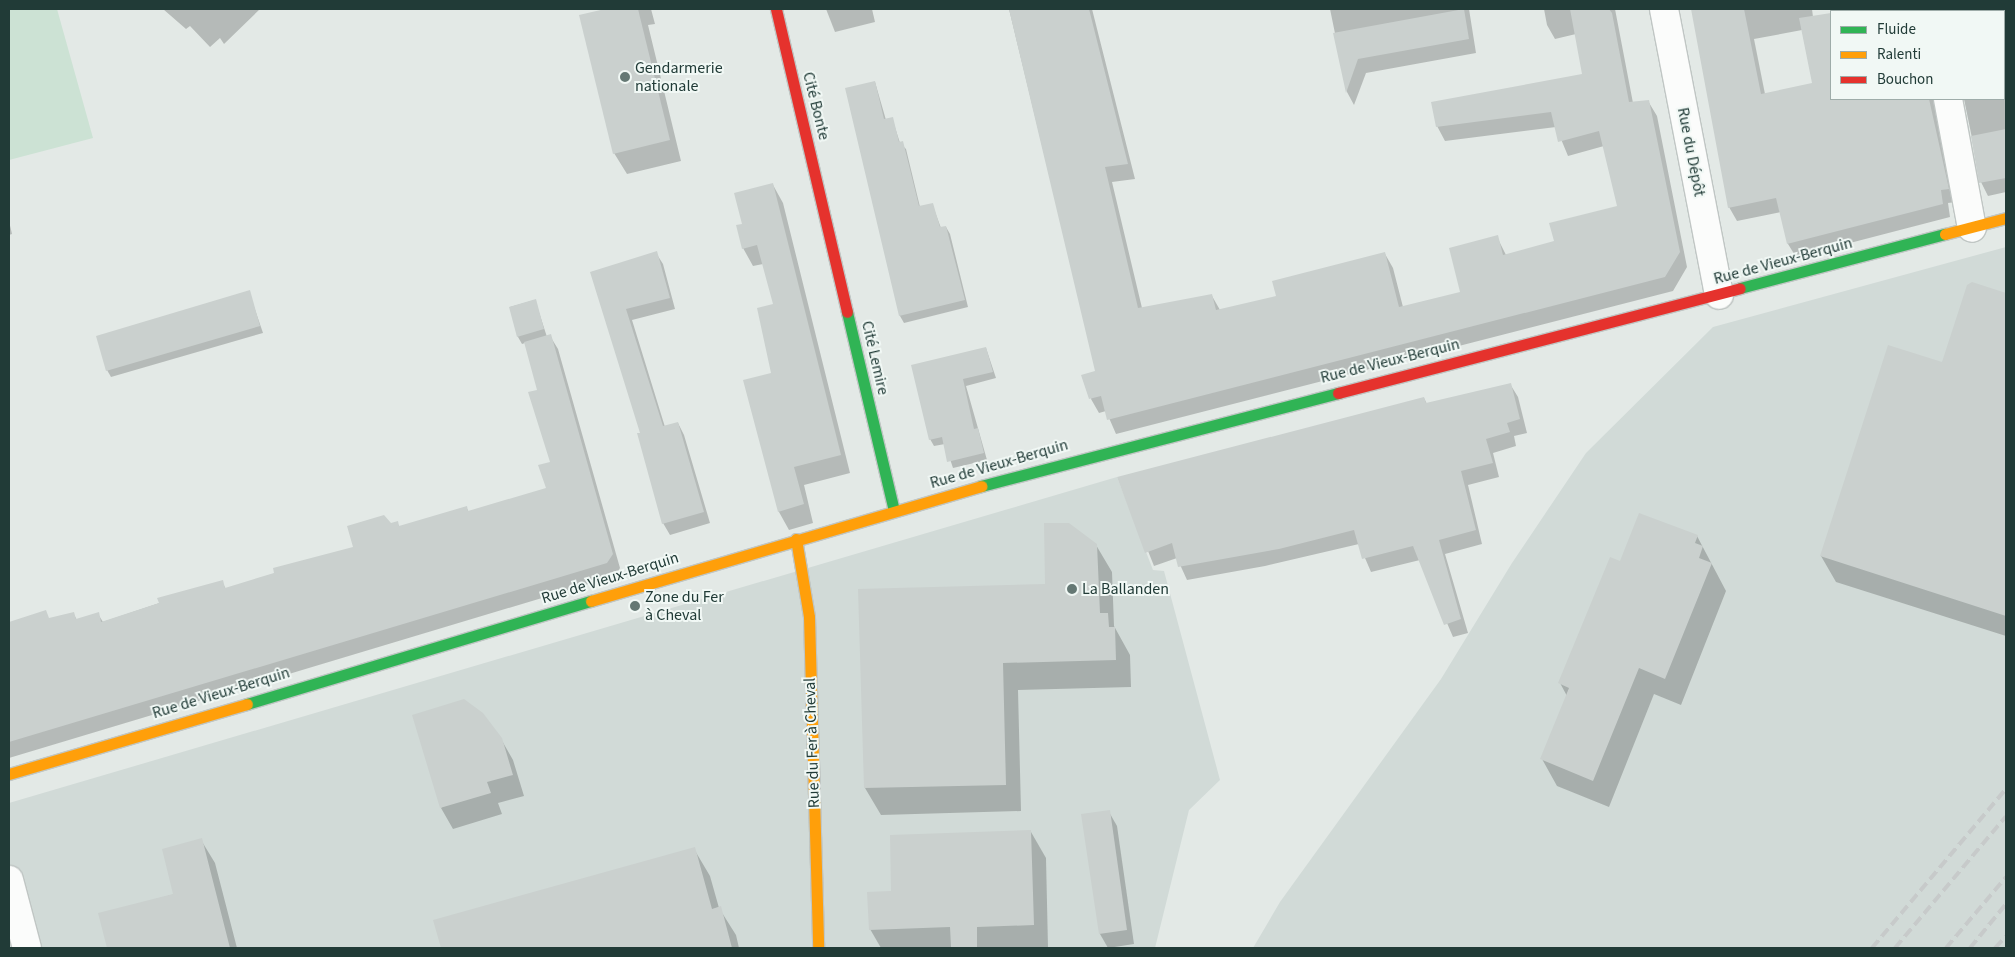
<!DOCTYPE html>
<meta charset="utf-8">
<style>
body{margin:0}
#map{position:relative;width:2015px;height:957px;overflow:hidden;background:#e3e9e6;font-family:"Source Sans 3",sans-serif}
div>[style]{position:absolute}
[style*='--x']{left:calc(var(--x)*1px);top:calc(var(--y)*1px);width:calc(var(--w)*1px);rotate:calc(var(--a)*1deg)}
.built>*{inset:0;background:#d1dad7}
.green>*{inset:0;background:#cce2d4}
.shadow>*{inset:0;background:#0003}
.building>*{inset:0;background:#cad0ce}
.roads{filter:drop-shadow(1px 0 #c0c6c4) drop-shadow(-1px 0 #c0c6c4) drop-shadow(0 1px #c0c6c4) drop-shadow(0 -1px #c0c6c4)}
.street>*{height:28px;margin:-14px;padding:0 14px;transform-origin:14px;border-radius:14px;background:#fbfcfb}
.fast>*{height:11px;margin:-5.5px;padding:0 5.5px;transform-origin:5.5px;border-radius:5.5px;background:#30b455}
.slow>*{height:11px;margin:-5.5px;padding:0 5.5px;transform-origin:5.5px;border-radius:5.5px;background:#ff9f0a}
.jam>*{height:11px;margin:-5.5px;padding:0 5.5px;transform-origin:5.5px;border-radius:5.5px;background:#e5322d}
.rail>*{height:4px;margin-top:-2px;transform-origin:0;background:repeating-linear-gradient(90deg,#c7caca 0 10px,transparent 0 15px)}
.dots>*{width:14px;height:14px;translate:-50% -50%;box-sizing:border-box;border:2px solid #f1f8f5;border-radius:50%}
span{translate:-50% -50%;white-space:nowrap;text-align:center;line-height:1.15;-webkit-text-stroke:4px #f1f8f5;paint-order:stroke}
.poi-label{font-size:16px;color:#213b37}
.left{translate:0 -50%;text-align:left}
.street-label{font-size:16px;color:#213b37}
.frame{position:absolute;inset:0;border:10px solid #213b37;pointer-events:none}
.legend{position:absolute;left:1830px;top:10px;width:175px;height:90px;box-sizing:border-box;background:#f1f8f5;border:1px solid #9eaca9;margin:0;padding:6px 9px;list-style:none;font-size:15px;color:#213b37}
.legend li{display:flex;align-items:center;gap:10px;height:25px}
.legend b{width:25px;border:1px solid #9eaca9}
</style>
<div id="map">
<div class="built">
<i style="clip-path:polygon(2006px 247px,2006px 948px,1253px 948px,1280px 902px,1441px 679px,1512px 563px,1586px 453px,1713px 327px)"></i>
<i style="clip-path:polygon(1117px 477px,1153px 570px,1164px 571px,1220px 780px,1189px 810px,1155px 948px,9px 948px,9px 803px)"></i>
</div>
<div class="green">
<i style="clip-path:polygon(9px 9px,57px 9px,93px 138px,9px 160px)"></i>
</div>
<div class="shadow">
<i style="clip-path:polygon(163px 9px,260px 9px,224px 44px,220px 38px,210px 47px,190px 26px,186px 29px)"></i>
<i style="clip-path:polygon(610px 9px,651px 9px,655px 24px,648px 25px,681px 161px,627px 174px,614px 153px,581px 16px)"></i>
<i style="clip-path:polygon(826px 9px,872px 9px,875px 22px,835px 32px)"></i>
<i style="clip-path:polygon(1009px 9px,1092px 9px,1135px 179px,1112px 182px,1142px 308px,1212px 296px,1220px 310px,1277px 297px,1385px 254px,1393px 268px,1403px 307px,1462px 293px,1497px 237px,1506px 255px,1556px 242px,1619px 207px,1604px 146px,1568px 156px,1556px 127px,1445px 141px,1437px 126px,1583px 75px,1576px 34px,1555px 39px,1547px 25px,1544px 9px,1615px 9px,1633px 103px,1648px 101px,1657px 116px,1687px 267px,1673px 291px,1116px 434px,1106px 411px,1099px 413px,1091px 399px,1097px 372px)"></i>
<i style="clip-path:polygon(1330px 9px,1469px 9px,1476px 53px,1366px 73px,1354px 105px,1347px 92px)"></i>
<i style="clip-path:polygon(evenodd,1692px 9px,1812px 9px,1813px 17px,1831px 14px,1831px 99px,1949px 99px,1956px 202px,1948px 203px,1950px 217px,1796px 257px,1788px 244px,1781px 212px,1737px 221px,1729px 207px,1692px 9px,1802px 30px,1813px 84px,1765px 94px,1754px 39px,1802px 30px)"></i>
<i style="clip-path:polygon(1861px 9px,1926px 9px,1928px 11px,1846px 11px)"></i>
<i style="clip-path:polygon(1946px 9px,2006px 9px,2006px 192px,1988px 196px,1981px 182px,1964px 99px,2004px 99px,2004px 11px,1946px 11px)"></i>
<i style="clip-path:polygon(875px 82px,886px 120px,892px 118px,900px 143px,906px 149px,920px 207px,932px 204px,941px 228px,946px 227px,950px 234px,968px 307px,904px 323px,900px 316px,846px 89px)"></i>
<i style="clip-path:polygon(773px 185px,783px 203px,850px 473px,804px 485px,813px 523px,789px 530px,779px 512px,744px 381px,772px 374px,774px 305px,763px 264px,753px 266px,743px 248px,743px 224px)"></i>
<i style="clip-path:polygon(9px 221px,12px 234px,9px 235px)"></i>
<i style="clip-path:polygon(656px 253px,663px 264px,675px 309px,632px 320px,665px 427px,678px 423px,684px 435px,710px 523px,670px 535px,663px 523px,641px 433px,592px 272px)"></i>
<i style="clip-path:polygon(1972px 283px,2006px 294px,2006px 636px,1836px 582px,1821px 556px,1942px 364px)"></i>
<i style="clip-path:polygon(249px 292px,263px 333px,111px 377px,107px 370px)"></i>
<i style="clip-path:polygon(535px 300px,547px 337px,550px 336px,558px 349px,620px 568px,615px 576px,9px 758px,9px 647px,43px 636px,73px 613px,77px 620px,98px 614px,103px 622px,222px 582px,226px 589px,354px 548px,390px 525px,397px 523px,400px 527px,466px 507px,469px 512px,547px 489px,552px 463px,539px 390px,525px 343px,522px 344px,518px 337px,510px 307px)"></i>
<i style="clip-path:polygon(986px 348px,996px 378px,966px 386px,987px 460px,953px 468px,945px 444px,934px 446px,930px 439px,913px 366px)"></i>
<i style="clip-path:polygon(1510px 384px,1518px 397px,1527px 433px,1514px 436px,1516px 446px,1493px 453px,1499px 477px,1468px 485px,1482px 544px,1445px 554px,1468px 633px,1453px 637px,1420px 560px,1371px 572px,1359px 544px,1265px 566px,1187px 580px,1177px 558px,1154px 566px,1119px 478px,1424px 398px,1427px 404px)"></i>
<i style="clip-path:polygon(1697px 536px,1726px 591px,1681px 705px,1654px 694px,1609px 807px,1557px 786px,1542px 759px,1567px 696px,1560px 683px,1621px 563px)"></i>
<i style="clip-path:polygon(1096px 545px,1112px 572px,1114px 626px,1130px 655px,1131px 687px,1018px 690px,1021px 811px,881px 815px,865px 788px,860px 590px,1046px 586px)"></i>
<i style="clip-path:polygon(501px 739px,513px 760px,524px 796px,498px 803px,502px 814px,453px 829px,441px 808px)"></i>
<i style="clip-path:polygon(1109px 812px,1117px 826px,1134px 944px,1108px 948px,1100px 934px)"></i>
<i style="clip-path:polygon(1031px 832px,1046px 858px,1048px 948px,881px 948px,870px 929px,892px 892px)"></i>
<i style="clip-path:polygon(201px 840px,215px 863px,237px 948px,109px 948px,100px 914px,175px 894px)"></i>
<i style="clip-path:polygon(694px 849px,710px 876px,719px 908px,736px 935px,739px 948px,442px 948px,435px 921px)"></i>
</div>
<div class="building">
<i style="clip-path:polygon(605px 9px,638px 9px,670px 140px,613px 154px,579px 15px)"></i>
<i style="clip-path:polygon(1009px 9px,1089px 9px,1128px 164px,1105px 167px,1138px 308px,1212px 294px,1216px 310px,1276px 296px,1272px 281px,1385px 252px,1399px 307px,1460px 292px,1449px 248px,1498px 235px,1503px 255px,1554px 241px,1549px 223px,1617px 206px,1599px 131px,1558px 142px,1551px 112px,1436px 127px,1431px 102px,1582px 74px,1570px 9px,1609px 9px,1612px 13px,1629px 102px,1649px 100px,1680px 252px,1665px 277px,1107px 420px,1101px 396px,1089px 399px,1081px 375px,1095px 371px)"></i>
<i style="clip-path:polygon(1464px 9px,1469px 39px,1358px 59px,1346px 93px,1333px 33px)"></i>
<i style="clip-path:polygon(1691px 9px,1744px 9px,1761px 94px,1812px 83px,1799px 18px,1831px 13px,1831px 99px,1929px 99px,1949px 189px,1941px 190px,1943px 204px,1787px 244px,1776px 198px,1728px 208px)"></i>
<i style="clip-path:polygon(875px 81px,884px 119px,893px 117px,899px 142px,903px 141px,919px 206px,933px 203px,940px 227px,946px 226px,965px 300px,899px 316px,845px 88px)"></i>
<i style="clip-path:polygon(2006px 129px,2006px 178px,1979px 183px,1971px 136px)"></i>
<i style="clip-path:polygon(773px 183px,841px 455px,794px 467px,804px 504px,778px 512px,743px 380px,771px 373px,757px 308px,773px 304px,757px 245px,742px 249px,736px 225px,742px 224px,734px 193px)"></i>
<i style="clip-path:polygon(657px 251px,670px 298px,626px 309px,663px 426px,678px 422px,704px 512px,662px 524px,637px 433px,640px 433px,590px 272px)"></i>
<i style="clip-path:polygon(1972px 282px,2006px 293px,2006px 616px,1820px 556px,1888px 345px,1942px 362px,1967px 285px)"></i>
<i style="clip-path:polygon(250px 290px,260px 326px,106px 371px,96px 336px)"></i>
<i style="clip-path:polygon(536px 299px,544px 329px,517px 337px,509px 307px)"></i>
<i style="clip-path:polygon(551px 334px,613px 554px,607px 563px,9px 742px,9px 622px,46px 610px,49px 618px,74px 612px,76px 619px,99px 612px,101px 622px,159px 603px,157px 598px,223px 580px,225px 588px,274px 573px,273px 568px,353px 547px,347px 526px,384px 515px,391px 523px,398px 521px,399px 526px,467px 506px,468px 511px,546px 488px,538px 465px,550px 462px,528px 392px,537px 390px,524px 342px)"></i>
<i style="clip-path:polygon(986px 347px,993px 372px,963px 379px,974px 429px,978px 428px,984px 453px,947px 462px,942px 437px,929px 440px,911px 365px)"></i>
<i style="clip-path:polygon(1511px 383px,1520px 419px,1507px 423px,1510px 432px,1486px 439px,1493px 463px,1461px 471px,1476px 530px,1439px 540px,1461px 619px,1444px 625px,1413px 546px,1362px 559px,1354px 530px,1279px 549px,1178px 567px,1172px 543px,1145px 553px,1117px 477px,1424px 397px,1426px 403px)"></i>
<i style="clip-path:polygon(1639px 513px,1698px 535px,1695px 543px,1703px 546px,1699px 558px,1712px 563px,1665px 679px,1639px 668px,1593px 781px,1540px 759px,1569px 688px,1558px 683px,1610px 557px,1620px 561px)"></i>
<i style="clip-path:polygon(1044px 523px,1069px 523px,1097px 544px,1100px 613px,1108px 613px,1109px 627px,1115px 627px,1116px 660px,1003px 663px,1006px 785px,864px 788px,858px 589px,1045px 584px)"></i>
<i style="clip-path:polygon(464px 699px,483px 713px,502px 738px,513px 775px,487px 782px,491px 793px,440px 808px,412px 715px)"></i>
<i style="clip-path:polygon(1110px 810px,1127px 930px,1099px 934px,1081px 814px)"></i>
<i style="clip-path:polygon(1031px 830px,1034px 925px,977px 927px,977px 947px,951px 947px,950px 927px,869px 930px,867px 892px,891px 891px,890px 835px)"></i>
<i style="clip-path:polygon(202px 838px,230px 948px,107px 948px,98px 913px,173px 894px,162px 849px)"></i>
<i style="clip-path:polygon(695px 847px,712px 909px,721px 906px,732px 948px,441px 948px,433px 920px)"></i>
</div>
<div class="roads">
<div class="street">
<i style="--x:1664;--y:9;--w:291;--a:79.1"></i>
<i style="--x:1931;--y:9;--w:2;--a:90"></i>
<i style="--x:1948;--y:99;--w:131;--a:79.5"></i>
<i style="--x:9;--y:880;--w:70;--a:75.2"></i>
</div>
<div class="fast">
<i style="--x:1740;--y:288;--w:212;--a:-14.8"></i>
<i style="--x:847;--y:312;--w:204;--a:76.7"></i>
<i style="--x:981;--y:486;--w:369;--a:-14.6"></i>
<i style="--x:247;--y:704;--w:359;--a:-16.7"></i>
</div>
<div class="slow">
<i style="--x:1945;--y:234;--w:63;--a:-14.7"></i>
<i style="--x:796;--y:539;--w:79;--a:80.5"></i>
<i style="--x:809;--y:617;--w:331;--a:88.4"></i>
<i style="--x:591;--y:601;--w:407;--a:-16.4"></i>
<i style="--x:9;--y:774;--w:248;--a:-16.4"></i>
</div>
<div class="jam">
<i style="--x:776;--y:9;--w:311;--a:76.8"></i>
<i style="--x:1338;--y:393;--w:415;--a:-14.6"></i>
</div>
</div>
<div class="rail">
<i style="--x:1872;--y:948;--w:208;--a:-49.9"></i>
<i style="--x:1895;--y:948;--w:172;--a:-49.9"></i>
<i style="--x:1946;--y:948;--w:93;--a:-49.8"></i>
<i style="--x:1970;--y:948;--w:57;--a:-50.7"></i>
<i style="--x:1995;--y:948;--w:16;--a:-47"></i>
</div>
<div class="dots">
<i style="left:625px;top:77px;background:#657874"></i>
<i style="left:1072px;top:589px;background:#657874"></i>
<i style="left:635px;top:606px;background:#657874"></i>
</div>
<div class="poi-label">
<span class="left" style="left:635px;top:77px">Gendarmerie<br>nationale</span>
<span class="left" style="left:1082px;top:589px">La Ballanden</span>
<span class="left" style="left:645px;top:606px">Zone du Fer<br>à Cheval</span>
</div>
<div class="street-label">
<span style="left:816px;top:106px;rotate:76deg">Cité Bonte</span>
<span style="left:1691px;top:152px;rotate:79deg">Rue du Dépôt</span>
<span style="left:1783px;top:261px;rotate:-15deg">Rue de Vieux-Berquin</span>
<span style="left:875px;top:358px;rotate:77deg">Cité Lemire</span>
<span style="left:1390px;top:361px;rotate:-14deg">Rue de Vieux-Berquin</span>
<span style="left:999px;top:464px;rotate:-16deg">Rue de Vieux-Berquin</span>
<span style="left:610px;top:578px;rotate:-17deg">Rue de Vieux-Berquin</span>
<span style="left:221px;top:693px;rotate:-17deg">Rue de Vieux-Berquin</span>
<span style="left:812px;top:743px;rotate:-92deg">Rue du Fer à Cheval</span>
</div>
<div class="frame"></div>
<ul class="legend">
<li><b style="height:6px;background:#30b455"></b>Fluide</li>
<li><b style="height:6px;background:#ff9f0a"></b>Ralenti</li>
<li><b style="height:6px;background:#e5322d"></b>Bouchon</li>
</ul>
</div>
